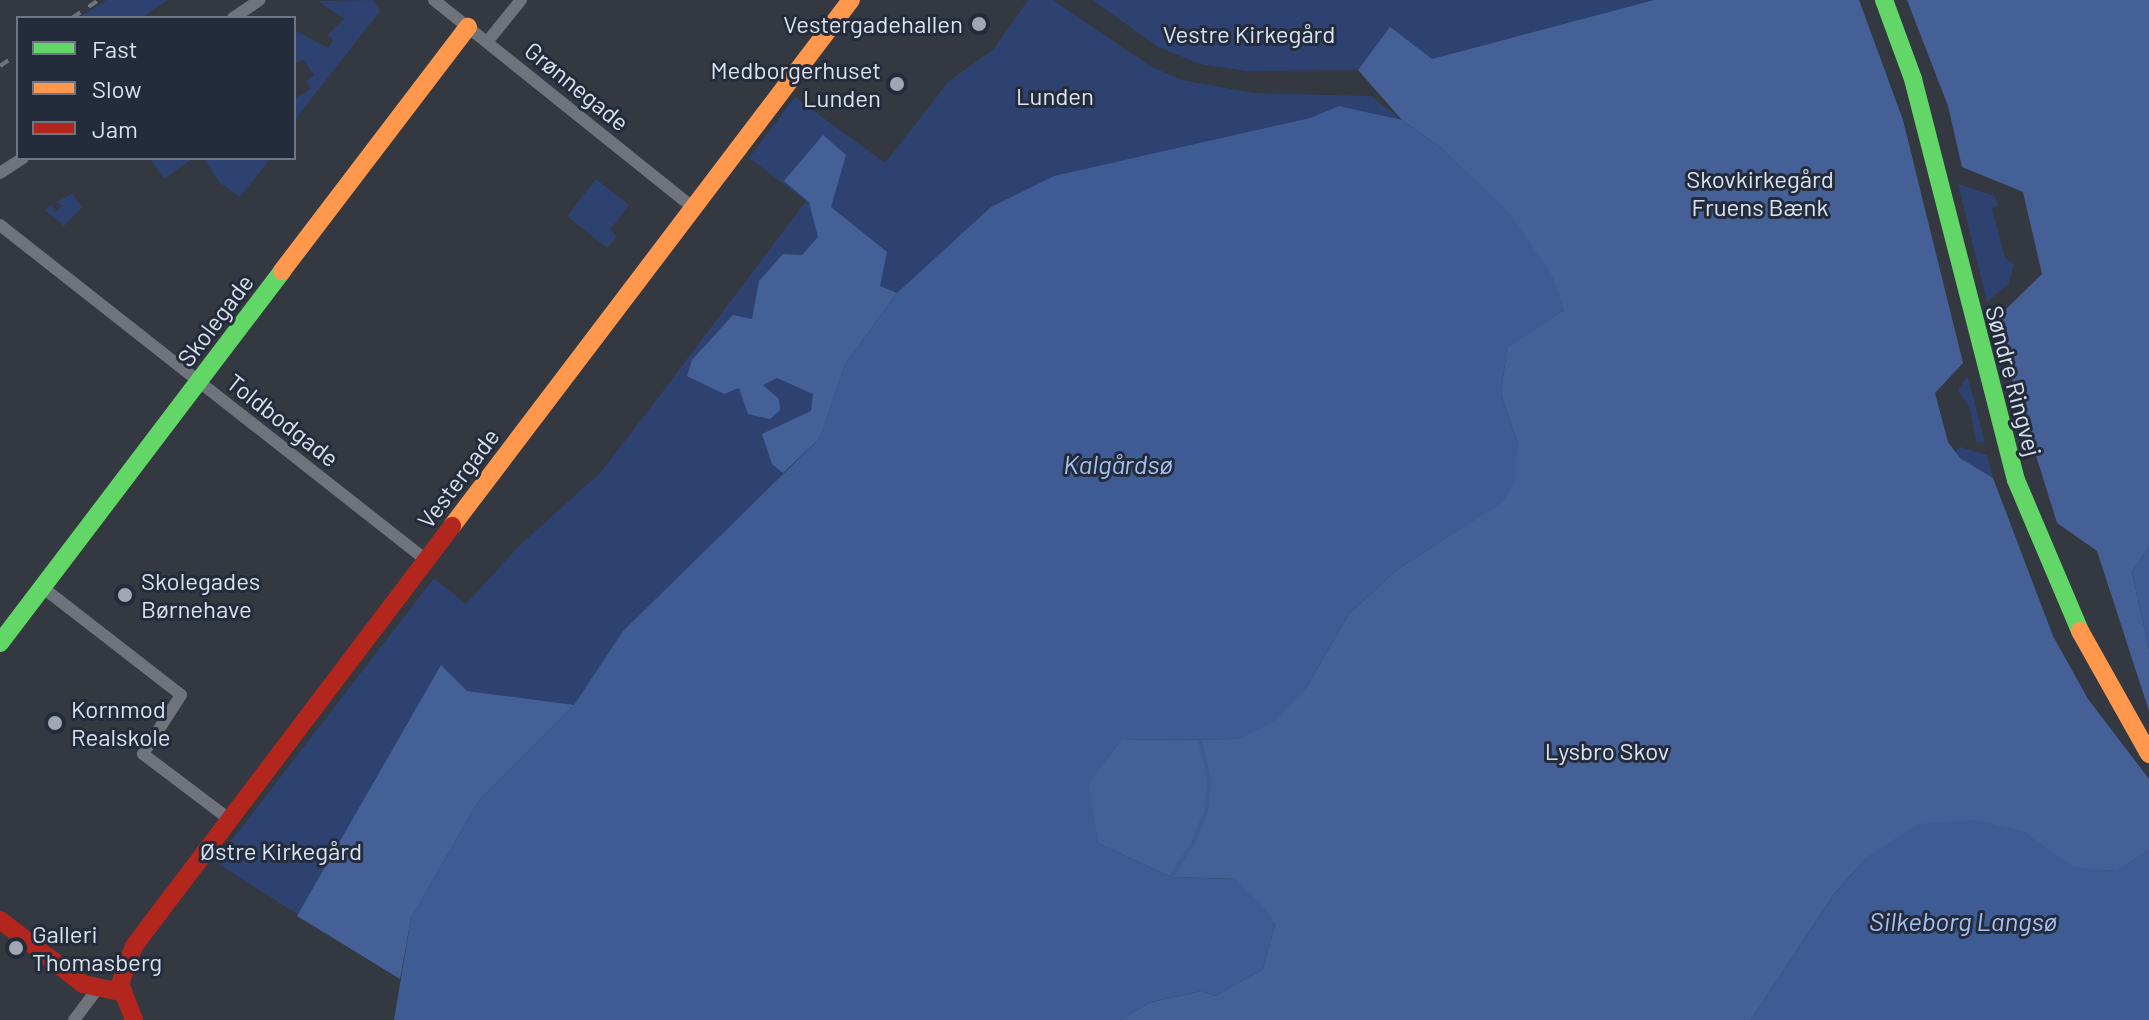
<!DOCTYPE html>
<meta charset="utf-8">
<style>
body{margin:0}
#map{position:relative;width:2149px;height:1020px;overflow:hidden;background:#333841;font-family:Barlow,sans-serif}
div>[style]{position:absolute}
[style*='--x']{left:calc(var(--x)*1px);top:calc(var(--y)*1px);width:calc(var(--w)*1px);rotate:calc(var(--a)*1deg)}
.green>*{inset:0;background:#2d4270}
.forest>*{inset:0;background:#456097}
.water>*{inset:0;background:#3f5b93}
.stream>*{height:4px;margin:-2px;padding:0 2px;transform-origin:2px;border-radius:2px;background:#3f5b93}
.street>*{height:12px;margin:-6px;padding:0 6px;transform-origin:6px;border-radius:6px;background:#6e737c}
.fast>*{height:18px;margin:-9px;padding:0 9px;transform-origin:9px;border-radius:9px;background:#63d668}
.slow>*{height:18px;margin:-9px;padding:0 9px;transform-origin:9px;border-radius:9px;background:#ff974d}
.jam>*{height:18px;margin:-9px;padding:0 9px;transform-origin:9px;border-radius:9px;background:#b3261e}
.rail>*{height:4px;margin-top:-2px;transform-origin:0;background:repeating-linear-gradient(90deg,#6f747c 0 10px,transparent 0 20px)}
.dots>*{width:22px;height:22px;translate:-50% -50%;box-sizing:border-box;border:4px solid #242c3c;border-radius:50%}
span{translate:-50% -50%;white-space:nowrap;text-align:center;line-height:1.15;-webkit-text-stroke:6px #242c3c;paint-order:stroke}
.poi-label{font-size:24px;color:#dce2ed}
.right{translate:-100% -50%;text-align:right}
.left{translate:0 -50%;text-align:left}
.park-label{font-size:24px;color:#dbe4f7}
.street-label{font-size:24px;color:#dce2ed}
.water-label{font-size:26px;color:#a5c0f5;font-style:italic}
.legend{position:absolute;left:16px;top:16px;width:280px;height:144px;box-sizing:border-box;background:#242c3c;border:2px solid #6e7583;margin:0;padding:10px 14px;list-style:none;font-size:24px;color:#dce2ed}
.legend li{display:flex;align-items:center;gap:16px;height:40px}
.legend b{width:40px;border:2px solid #6e7583}
</style>
<div id="map">
<div class="green">
<i style="clip-path:polygon(106px 0,168px 0,141px 18px,79px 18px)"></i>
<i style="clip-path:polygon(373px 0,380px 11px,294px 121px,294px 99px,311px 89px,306px 81px,314px 75px,304px 60px,294px 63px,294px 30px,328px 48px,333px 40px,328px 35px,344px 19px,318px 1px)"></i>
<i style="clip-path:polygon(1028px 0,1053px 0,1150px 66px,1182px 80px,1254px 93px,1371px 96px,1402px 120px,1339px 106px,1310px 118px,1055px 176px,991px 207px,882px 310px,820px 438px,623px 631px,574px 705px,411px 918px,400px 979px,215px 862px,434px 578px,466px 604px,519px 546px,601px 472px,654px 403px,806px 201px,749px 158px,795px 97px,885px 163px,949px 81px,993px 50px)"></i>
<i style="clip-path:polygon(1092px 0,1654px 0,1432px 59px,1390px 28px,1358px 70px,1246px 71px,1200px 64px,1158px 47px)"></i>
<i style="clip-path:polygon(149px 158px,193px 158px,164px 179px)"></i>
<i style="clip-path:polygon(203px 158px,267px 158px,269px 160px,240px 197px,220px 183px)"></i>
<i style="clip-path:polygon(596px 179px,629px 205px,610px 230px,617px 236px,607px 248px,567px 216px)"></i>
<i style="clip-path:polygon(1958px 184px,1995px 196px,1998px 206px,1992px 208px,2005px 258px,2014px 264px,2009px 283px,1987px 302px)"></i>
<i style="clip-path:polygon(72px 194px,82px 207px,64px 226px,45px 210px,53px 204px,54px 212px,63px 206px,56px 202px)"></i>
<i style="clip-path:polygon(1967px 376px,1971px 389px,1985px 443px,1976px 442px,1970px 408px,1958px 391px)"></i>
<i style="clip-path:polygon(1961px 447px,1987px 455px,1993px 478px,1960px 458px,1955px 451px)"></i>
</div>
<div class="forest">
<i style="clip-path:polygon(1654px 0,1859px 0,1903px 120px,1963px 363px,1935px 393px,1948px 442px,1960px 458px,1993px 478px,2053px 636px,2088px 699px,2149px 779px,2149px 850px,2117px 871px,1867px 857px,1834px 894px,1751px 1020px,1120px 1020px,1151px 1002px,1202px 991px,1215px 996px,1263px 969px,1275px 924px,1234px 879px,1171px 877px,1098px 843px,1088px 784px,1121px 740px,1239px 739px,1306px 688px,1348px 615px,1398px 569px,1502px 502px,1518px 444px,1501px 394px,1507px 347px,1564px 310px,1443px 149px,1402px 120px,1358px 70px,1390px 27px,1432px 59px)"></i>
<i style="clip-path:polygon(1907px 0,2149px 0,2149px 547px,2132px 572px,2149px 649px,2149px 711px,2097px 551px,2057px 523px,1994px 321px,2042px 274px,2023px 192px,1962px 167px,1948px 106px)"></i>
<i style="clip-path:polygon(823px 135px,846px 155px,831px 207px,887px 252px,880px 286px,897px 293px,845px 364px,820px 438px,783px 473px,772px 464px,762px 434px,811px 411px,813px 394px,777px 378px,763px 385px,779px 399px,780px 410px,770px 419px,748px 414px,739px 388px,724px 394px,687px 376px,692px 360px,733px 315px,752px 319px,759px 281px,783px 254px,802px 255px,818px 237px,809px 202px,784px 181px)"></i>
<i style="clip-path:polygon(441px 665px,467px 691px,574px 705px,479px 800px,411px 918px,400px 979px,297px 916px)"></i>
</div>
<div class="water">
<i style="clip-path:polygon(1339px 106px,1402px 120px,1443px 149px,1509px 212px,1553px 277px,1564px 310px,1507px 348px,1501px 394px,1518px 444px,1516px 480px,1503px 502px,1398px 569px,1348px 615px,1306px 688px,1274px 722px,1239px 739px,1121px 740px,1089px 784px,1098px 843px,1171px 877px,1234px 879px,1262px 905px,1275px 924px,1263px 969px,1215px 996px,1202px 991px,1151px 1002px,1120px 1020px,394px 1020px,411px 918px,479px 800px,574px 705px,623px 631px,820px 438px,845px 364px,897px 293px,991px 207px,1054px 176px,1310px 118px)"></i>
<i style="clip-path:polygon(2149px 547px,2149px 649px,2132px 572px)"></i>
<i style="clip-path:polygon(1975px 820px,2023px 831px,2074px 867px,2116px 871px,2149px 850px,2149px 1020px,1751px 1020px,1834px 894px,1867px 857px,1918px 824px)"></i>
</div>
<div class="stream">
<i style="--x:1171;--y:877;--w:40;--a:-57.1"></i>
<i style="--x:1193;--y:843;--w:38;--a:-68"></i>
<i style="--x:1207;--y:808;--w:29;--a:-86"></i>
<i style="--x:1209;--y:779;--w:40;--a:-103"></i>
</div>
<div class="street">
<i style="--x:434;--y:0;--w:331;--a:38.7"></i>
<i style="--x:233;--y:18;--w:32;--a:-34"></i>
<i style="--x:487;--y:42;--w:54;--a:-51"></i>
<i style="--x:0;--y:173;--w:27;--a:-33"></i>
<i style="--x:0;--y:225;--w:542;--a:38.18"></i>
<i style="--x:42;--y:587;--w:176;--a:37.8"></i>
<i style="--x:181;--y:695;--w:70;--a:122.8"></i>
<i style="--x:143;--y:754;--w:108;--a:37.1"></i>
<i style="--x:74;--y:1020;--w:38;--a:-53"></i>
</div>
<div class="fast">
<i style="--x:1884;--y:0;--w:84;--a:69.8"></i>
<i style="--x:1913;--y:79;--w:414;--a:75.6"></i>
<i style="--x:2016;--y:480;--w:164;--a:67"></i>
<i style="--x:0;--y:643;--w:467;--a:-52.8"></i>
</div>
<div class="slow">
<i style="--x:282;--y:271;--w:307;--a:-52.7"></i>
<i style="--x:452;--y:526;--w:660;--a:-52.82"></i>
<i style="--x:2080;--y:631;--w:141;--a:60.7"></i>
</div>
<div class="jam">
<i style="--x:0;--y:920;--w:105;--a:37.6"></i>
<i style="--x:83;--y:984;--w:39;--a:12"></i>
<i style="--x:134;--y:1020;--w:39;--a:-111"></i>
<i style="--x:120;--y:984;--w:40;--a:-69.8"></i>
<i style="--x:134;--y:946;--w:527;--a:-52.87"></i>
</div>
<div class="rail">
<i style="--x:72;--y:18;--w:32;--a:-34"></i>
<i style="--x:0;--y:66;--w:22;--a:-34"></i>
</div>
<div class="dots">
<i style="left:979px;top:24px;background:#a1a6b1"></i>
<i style="left:897px;top:84px;background:#a1a6b1"></i>
<i style="left:125px;top:595px;background:#a1a6b1"></i>
<i style="left:55px;top:723px;background:#a1a6b1"></i>
<i style="left:16px;top:948px;background:#a1a6b1"></i>
</div>
<div class="poi-label">
<span class="right" style="left:963px;top:24px">Vestergadehallen</span>
<span class="right" style="left:881px;top:84px">Medborgerhuset<br>Lunden</span>
<span class="left" style="left:141px;top:595px">Skolegades<br>Børnehave</span>
<span class="left" style="left:71px;top:723px">Kornmod<br>Realskole</span>
<span class="left" style="left:32px;top:948px">Galleri<br>Thomasberg</span>
</div>
<div class="park-label">
<span style="left:1249px;top:34px">Vestre Kirkegård</span>
<span style="left:1055px;top:96px">Lunden</span>
<span style="left:1760px;top:193px">Skovkirkegård<br>Fruens Bænk</span>
<span style="left:1607px;top:751px">Lysbro Skov</span>
<span style="left:281px;top:851px">Østre Kirkegård</span>
</div>
<div class="street-label">
<span style="left:577px;top:86px;rotate:39deg">Grønnegade</span>
<span style="left:215px;top:320px;rotate:-53deg">Skolegade</span>
<span style="left:2014px;top:381px;rotate:75deg">Søndre Ringvej</span>
<span style="left:283px;top:420px;rotate:38deg">Toldbodgade</span>
<span style="left:458px;top:478px;rotate:-53deg">Vestergade</span>
</div>
<div class="water-label">
<span style="left:1118px;top:464px">Kalgårdsø</span>
<span style="left:1963px;top:921px">Silkeborg Langsø</span>
</div>
<ul class="legend">
<li><b style="height:10px;background:#63d668"></b>Fast</li>
<li><b style="height:10px;background:#ff974d"></b>Slow</li>
<li><b style="height:10px;background:#b3261e"></b>Jam</li>
</ul>
</div>
